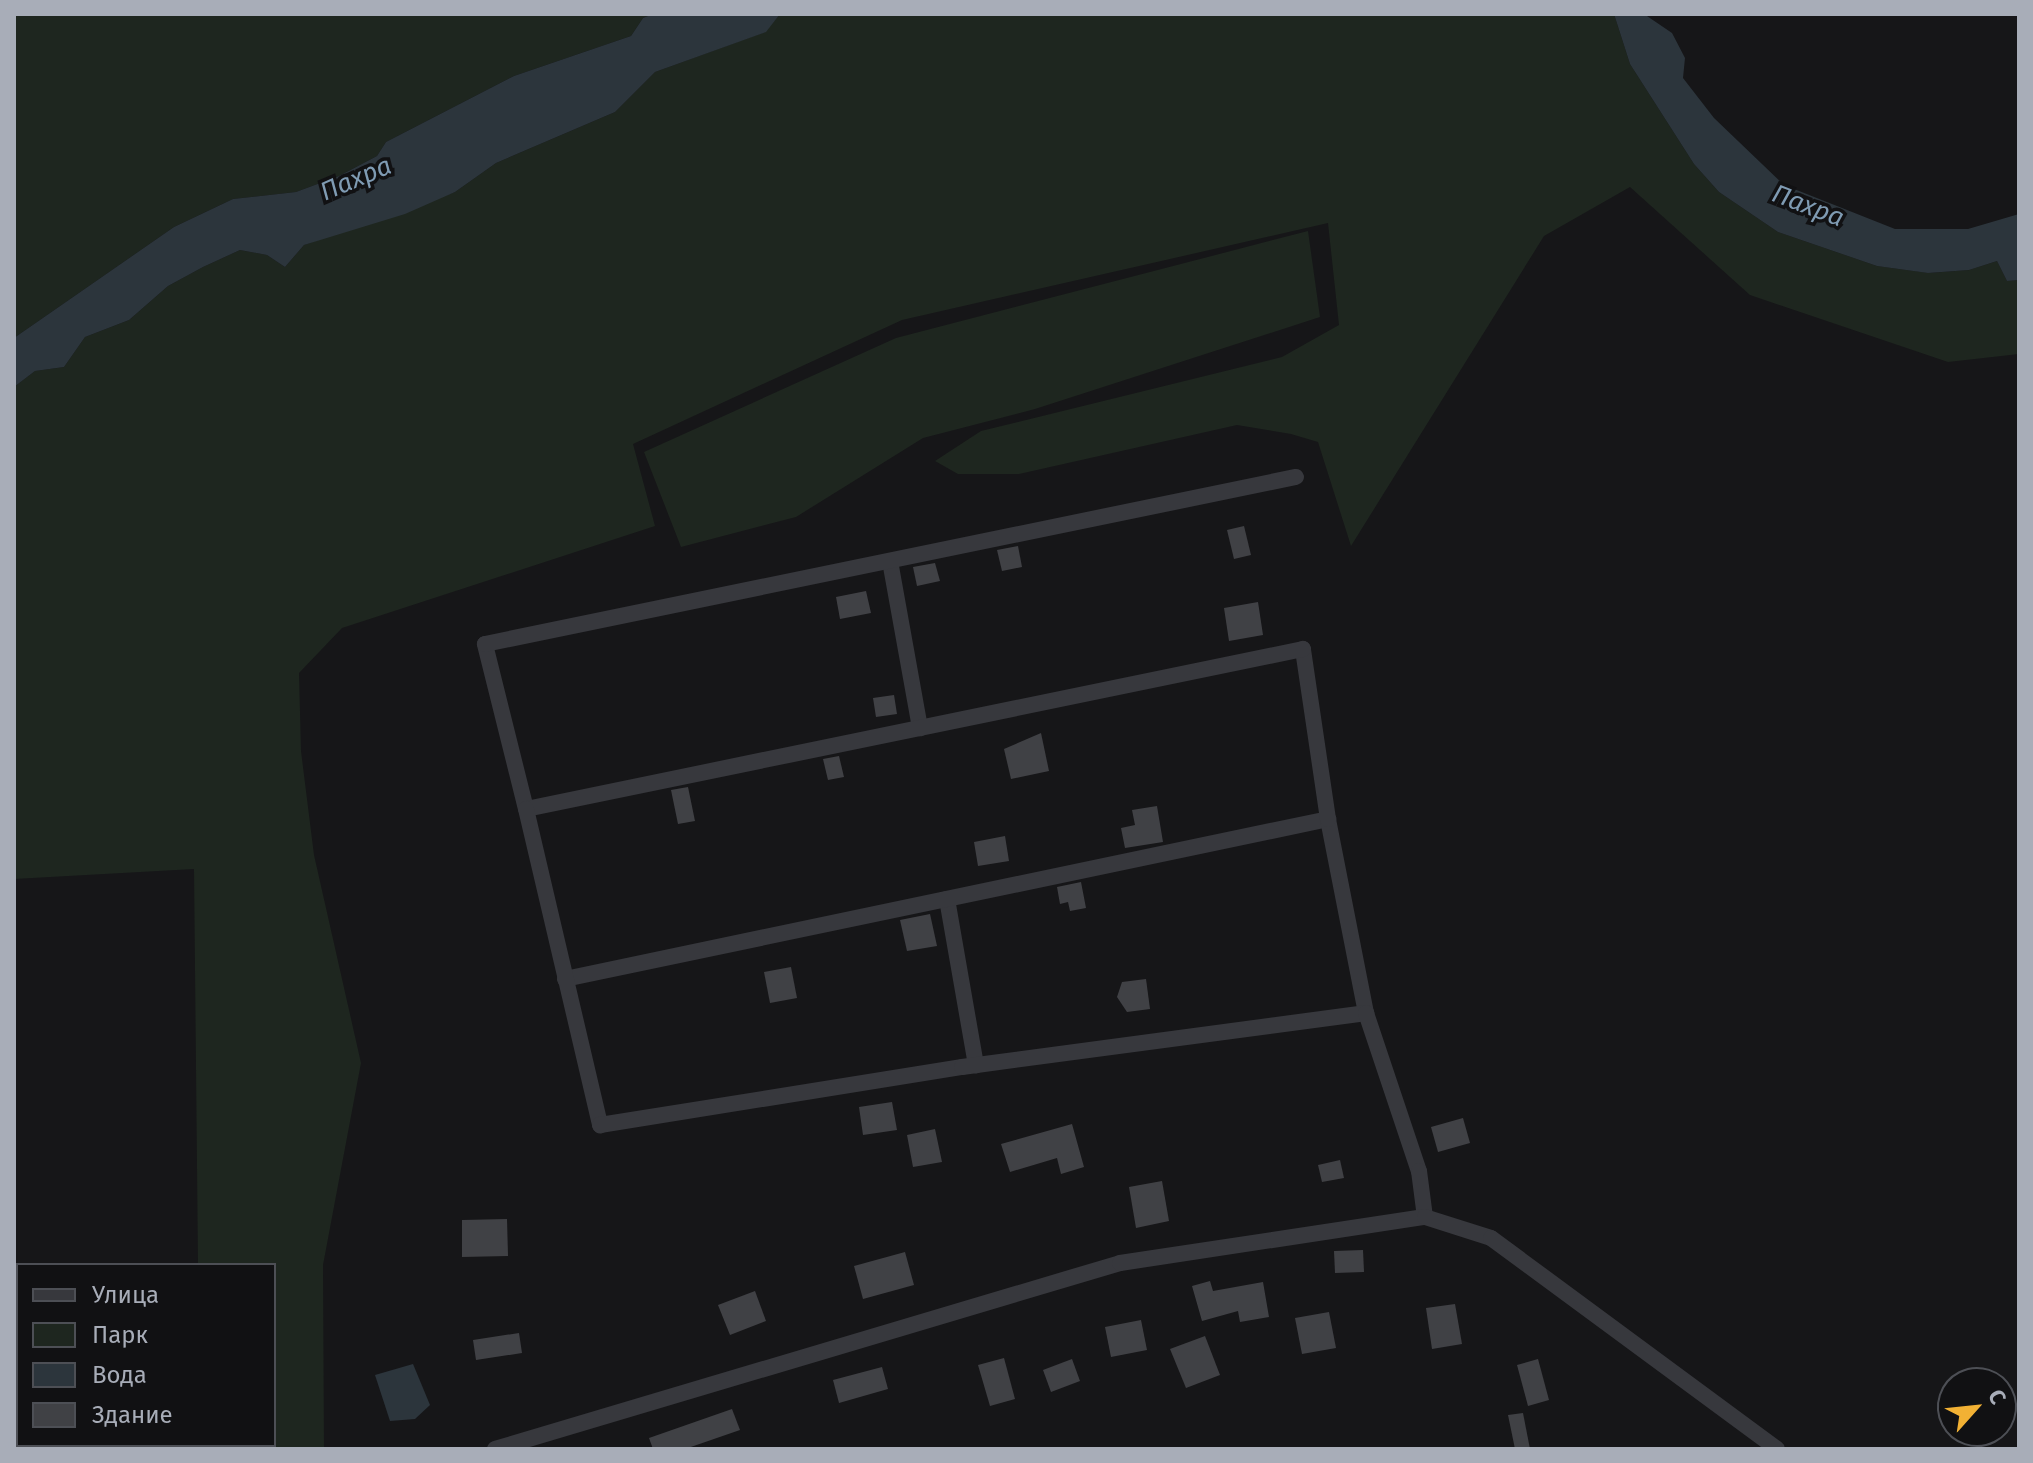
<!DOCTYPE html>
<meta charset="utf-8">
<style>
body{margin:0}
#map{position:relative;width:2033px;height:1463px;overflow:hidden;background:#161618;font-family:"Fira Sans",sans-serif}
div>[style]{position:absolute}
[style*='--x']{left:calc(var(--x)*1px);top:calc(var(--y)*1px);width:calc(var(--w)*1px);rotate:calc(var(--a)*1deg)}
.green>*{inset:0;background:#1e261f}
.water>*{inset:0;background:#2c353c}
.building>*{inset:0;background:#404145}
.minor>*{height:16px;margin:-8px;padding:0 8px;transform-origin:8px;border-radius:8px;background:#37383d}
span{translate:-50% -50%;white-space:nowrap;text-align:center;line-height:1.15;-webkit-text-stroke:7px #111113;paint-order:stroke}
.water-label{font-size:26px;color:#7f9bb3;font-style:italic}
.frame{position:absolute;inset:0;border:16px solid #a8adb8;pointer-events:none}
.legend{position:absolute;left:16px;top:1263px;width:260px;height:184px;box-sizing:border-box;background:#111113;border:2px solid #4d4f55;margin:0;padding:10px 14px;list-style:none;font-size:24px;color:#a8adb8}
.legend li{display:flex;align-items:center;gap:16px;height:40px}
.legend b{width:40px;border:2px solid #4d4f55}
.north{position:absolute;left:1937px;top:1367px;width:80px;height:80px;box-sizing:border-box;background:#111113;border:2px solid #4d4f55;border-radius:50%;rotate:63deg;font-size:22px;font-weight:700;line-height:32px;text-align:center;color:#a8adb8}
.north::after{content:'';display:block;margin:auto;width:28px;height:36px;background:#f2b134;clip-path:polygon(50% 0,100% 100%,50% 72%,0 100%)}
</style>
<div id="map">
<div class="green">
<i style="clip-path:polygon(14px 14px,653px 14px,643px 18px,631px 36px,514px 76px,386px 142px,377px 156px,339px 176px,296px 192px,233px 199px,174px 227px,14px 338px)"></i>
<i style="clip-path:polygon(780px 14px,1614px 14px,1630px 64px,1694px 164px,1719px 192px,1778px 232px,1877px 266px,1929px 273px,1969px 270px,1997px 261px,2007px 281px,2019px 280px,2019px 354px,1948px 362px,1750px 295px,1630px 187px,1544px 236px,1351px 546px,1318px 442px,1291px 434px,1237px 425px,1019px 474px,958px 474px,935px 461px,981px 431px,1282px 357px,1339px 325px,1328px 223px,902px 320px,633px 444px,655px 526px,342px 628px,299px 673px,301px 751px,314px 855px,361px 1063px,323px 1265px,324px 1449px,199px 1449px,274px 1445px,274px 1265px,198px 1265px,194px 869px,14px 879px,14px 387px,35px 371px,64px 367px,85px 337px,129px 320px,168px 286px,203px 267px,240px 250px,267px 255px,285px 267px,304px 245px,455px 192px,496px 163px,615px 112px,655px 72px,765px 32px)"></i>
<i style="clip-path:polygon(1308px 231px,1320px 317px,1035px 409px,923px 438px,796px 517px,681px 547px,644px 452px,896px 338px)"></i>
</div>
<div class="water">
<i style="clip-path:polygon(653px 14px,780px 14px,766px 32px,655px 72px,615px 112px,496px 163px,455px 192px,405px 214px,304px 245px,285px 267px,267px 255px,240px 250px,203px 267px,168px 286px,129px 320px,85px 337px,64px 367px,35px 371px,14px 387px,14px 338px,174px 227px,233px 199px,296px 192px,339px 176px,377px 156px,386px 142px,514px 76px,631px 36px,643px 18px)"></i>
<i style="clip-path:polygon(1614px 14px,1644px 14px,1672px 33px,1685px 58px,1683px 78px,1714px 118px,1784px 185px,1895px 229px,1968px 229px,2019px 214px,2019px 280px,2007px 281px,1997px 261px,1969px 270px,1928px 273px,1877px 266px,1778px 232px,1719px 192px,1694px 164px,1630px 64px)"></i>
<i style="clip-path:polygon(413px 1364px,430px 1405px,415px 1419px,390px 1421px,375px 1375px)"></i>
</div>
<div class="building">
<i style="clip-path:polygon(1244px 526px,1251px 555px,1234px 559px,1227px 530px)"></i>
<i style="clip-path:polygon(1018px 546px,1022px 567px,1002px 571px,997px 550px)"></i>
<i style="clip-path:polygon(935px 563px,940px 581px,917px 586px,913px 567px)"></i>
<i style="clip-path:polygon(866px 591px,871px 613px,840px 619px,836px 597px)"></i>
<i style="clip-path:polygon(1258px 602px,1263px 635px,1229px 641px,1224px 608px)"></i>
<i style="clip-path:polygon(894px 695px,897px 714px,876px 717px,873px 698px)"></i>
<i style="clip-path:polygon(1041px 733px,1049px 771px,1011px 779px,1004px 749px)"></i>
<i style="clip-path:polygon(839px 756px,844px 777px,828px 780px,823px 759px)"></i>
<i style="clip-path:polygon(688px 787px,695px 821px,678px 824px,671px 790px)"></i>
<i style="clip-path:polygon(1157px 806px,1163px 842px,1125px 848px,1121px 828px,1135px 825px,1132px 810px)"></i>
<i style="clip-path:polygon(1005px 836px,1009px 861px,978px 866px,974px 842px)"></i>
<i style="clip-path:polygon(1081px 882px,1086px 908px,1070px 911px,1068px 902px,1060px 904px,1057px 887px)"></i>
<i style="clip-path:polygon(930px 914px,937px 946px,907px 951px,900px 920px)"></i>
<i style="clip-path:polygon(791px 967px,797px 998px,770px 1003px,764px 972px)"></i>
<i style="clip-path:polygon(1146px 979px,1150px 1009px,1127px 1012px,1117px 997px,1122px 982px)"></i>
<i style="clip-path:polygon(892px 1102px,897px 1130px,863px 1135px,859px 1107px)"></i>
<i style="clip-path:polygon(1463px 1118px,1470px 1143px,1438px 1152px,1431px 1127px)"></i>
<i style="clip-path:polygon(1072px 1124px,1084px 1167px,1061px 1174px,1057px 1158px,1010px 1172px,1001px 1144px)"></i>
<i style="clip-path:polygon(935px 1129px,942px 1162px,913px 1167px,907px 1135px)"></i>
<i style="clip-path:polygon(1340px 1160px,1344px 1178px,1322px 1182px,1318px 1165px)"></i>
<i style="clip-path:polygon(1162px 1181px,1169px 1221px,1136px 1228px,1129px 1187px)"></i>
<i style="clip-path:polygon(507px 1219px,508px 1256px,462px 1257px,462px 1220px)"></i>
<i style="clip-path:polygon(1363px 1250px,1364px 1272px,1335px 1273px,1334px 1251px)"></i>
<i style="clip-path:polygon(905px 1252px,914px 1285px,863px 1299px,854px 1266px)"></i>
<i style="clip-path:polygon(1210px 1281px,1213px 1291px,1263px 1282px,1269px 1317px,1240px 1322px,1238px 1311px,1202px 1321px,1192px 1286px)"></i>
<i style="clip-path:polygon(755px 1291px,766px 1321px,730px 1335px,718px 1305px)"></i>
<i style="clip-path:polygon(1455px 1304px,1462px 1344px,1432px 1349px,1426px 1308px)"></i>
<i style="clip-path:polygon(1329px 1312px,1336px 1348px,1302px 1354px,1295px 1318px)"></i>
<i style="clip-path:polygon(1141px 1320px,1147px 1350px,1111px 1357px,1105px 1327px)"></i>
<i style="clip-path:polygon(519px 1333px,522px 1353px,476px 1360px,473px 1340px)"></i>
<i style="clip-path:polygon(1205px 1336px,1220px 1375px,1186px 1388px,1170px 1349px)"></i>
<i style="clip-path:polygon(1004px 1358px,1015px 1399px,990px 1406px,978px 1365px)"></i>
<i style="clip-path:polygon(1072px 1359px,1080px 1381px,1051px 1392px,1043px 1370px)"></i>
<i style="clip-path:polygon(1538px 1359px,1549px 1400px,1528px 1406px,1517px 1365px)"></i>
<i style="clip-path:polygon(882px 1367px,888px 1389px,839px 1403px,833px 1380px)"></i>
<i style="clip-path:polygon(732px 1409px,740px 1430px,685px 1449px,653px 1449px,649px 1438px)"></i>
<i style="clip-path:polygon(1523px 1413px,1530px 1449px,1515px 1449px,1508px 1415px)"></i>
</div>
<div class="minor">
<i style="--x:890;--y:561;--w:170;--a:79.8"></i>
<i style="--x:526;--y:809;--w:170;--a:-104"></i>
<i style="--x:485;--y:644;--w:828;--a:-11.64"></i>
<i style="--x:947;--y:899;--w:169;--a:80.1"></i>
<i style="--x:565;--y:979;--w:780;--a:-11.84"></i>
<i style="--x:1366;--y:1013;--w:198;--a:-101.1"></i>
<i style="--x:1328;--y:819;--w:172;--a:-98.4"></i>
<i style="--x:1303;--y:649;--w:793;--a:168.36"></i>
<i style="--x:526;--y:809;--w:325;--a:76.8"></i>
<i style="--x:600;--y:1125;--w:367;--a:-9.1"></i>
<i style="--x:962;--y:1067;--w:408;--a:-7.6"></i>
<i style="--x:1366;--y:1013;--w:167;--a:71.5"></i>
<i style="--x:1419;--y:1171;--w:46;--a:82.6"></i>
<i style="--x:495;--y:1449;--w:652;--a:-16.57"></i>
<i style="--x:1120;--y:1263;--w:308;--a:-8.6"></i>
<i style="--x:1425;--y:1217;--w:69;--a:17.7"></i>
<i style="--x:1491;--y:1238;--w:355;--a:36.4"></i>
</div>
<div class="water-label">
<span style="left:356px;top:179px;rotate:-23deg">Пахра</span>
<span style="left:1808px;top:206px;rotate:21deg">Пахра</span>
</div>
<div class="frame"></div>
<ul class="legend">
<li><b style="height:10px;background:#37383d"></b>Улица</li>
<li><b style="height:22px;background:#1e261f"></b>Парк</li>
<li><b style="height:22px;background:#2c353c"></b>Вода</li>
<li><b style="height:22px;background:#404145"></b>Здание</li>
</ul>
<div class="north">С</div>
</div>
